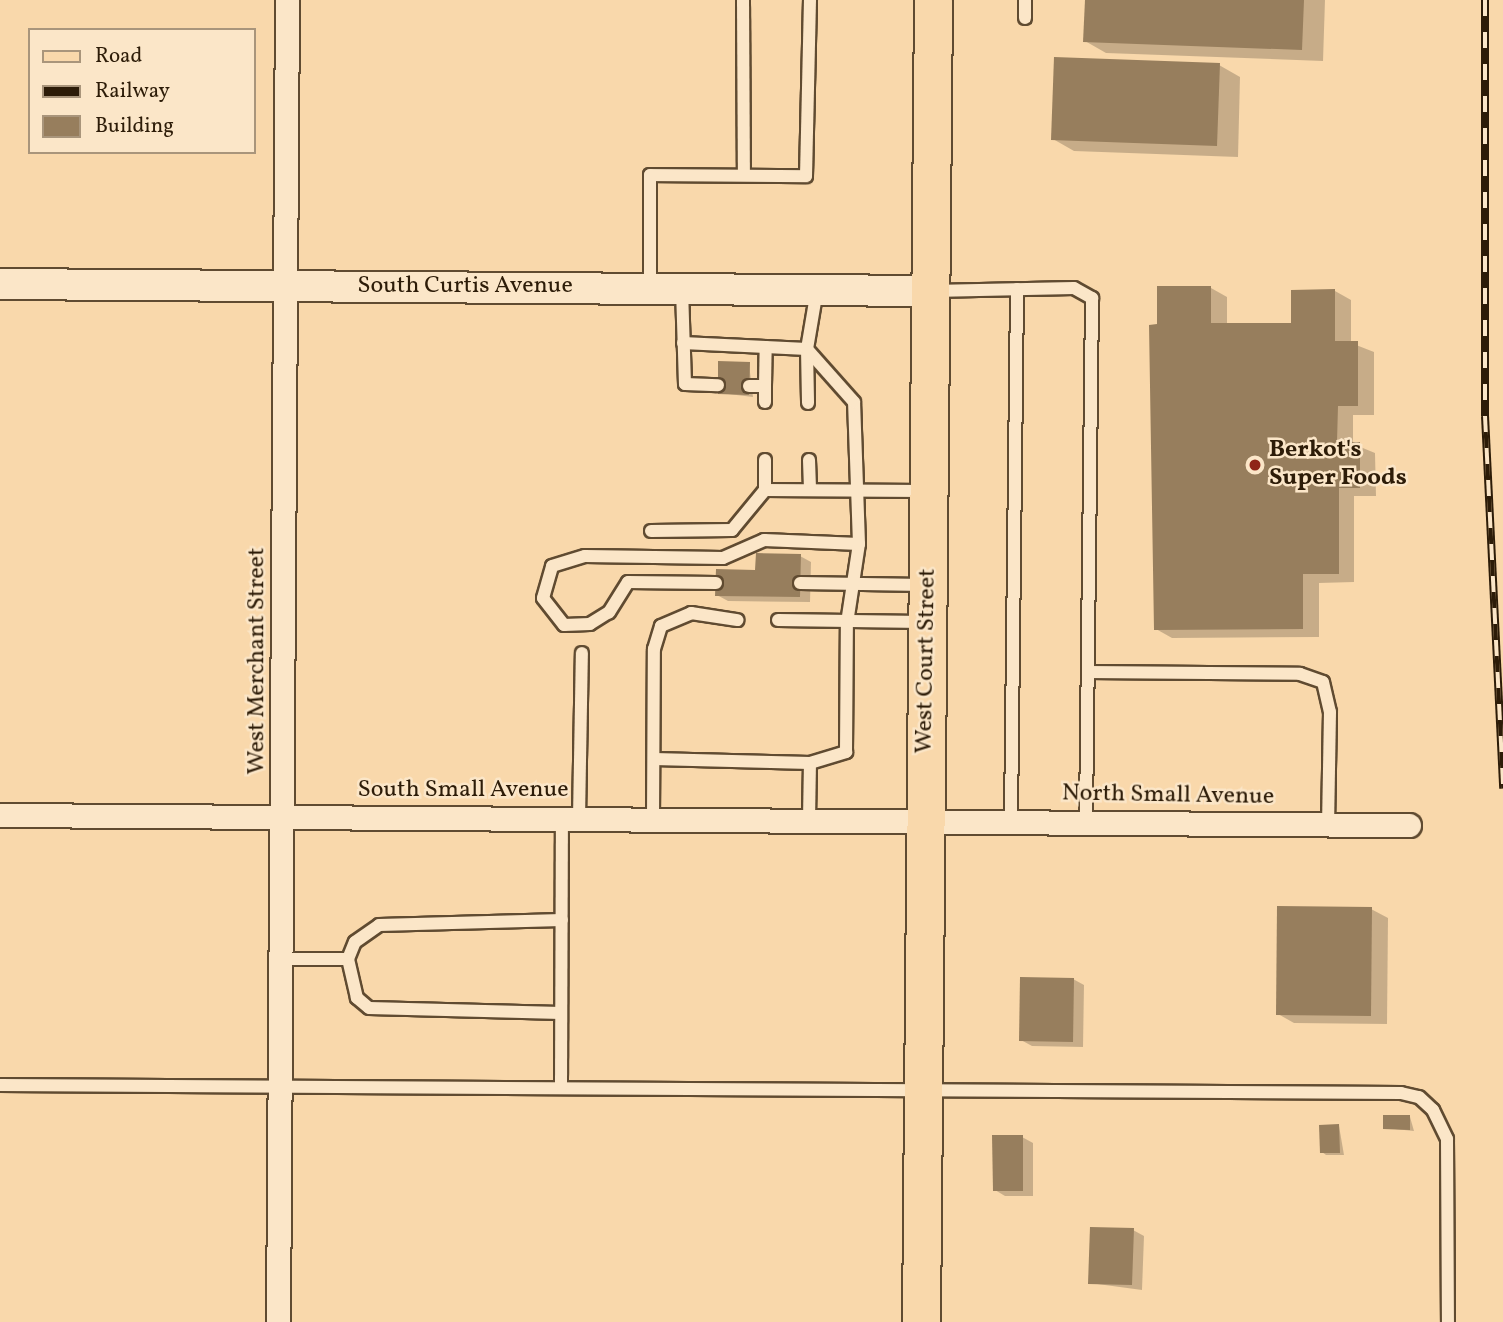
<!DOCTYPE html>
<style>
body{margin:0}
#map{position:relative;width:1503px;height:1322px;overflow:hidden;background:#f9d8ab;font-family:Vollkorn,serif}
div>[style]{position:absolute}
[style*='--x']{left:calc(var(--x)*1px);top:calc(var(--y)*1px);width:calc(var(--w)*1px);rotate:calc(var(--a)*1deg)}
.shadow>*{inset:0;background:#0003}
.building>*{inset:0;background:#977e5d}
.roads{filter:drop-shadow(2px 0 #604b31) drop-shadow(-2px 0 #604b31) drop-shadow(0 2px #604b31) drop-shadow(0 -2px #604b31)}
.service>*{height:12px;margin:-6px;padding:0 6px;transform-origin:6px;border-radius:6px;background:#fbe6c8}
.minor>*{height:23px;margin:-11.5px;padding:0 11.5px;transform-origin:11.5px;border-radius:11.5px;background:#fbe6c8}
.tertiary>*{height:30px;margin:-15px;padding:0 15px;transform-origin:15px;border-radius:15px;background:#fbe6c8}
.primary>*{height:37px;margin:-18.5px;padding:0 18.5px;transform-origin:18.5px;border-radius:18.5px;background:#f9d8ab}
.rail>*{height:8px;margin-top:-4px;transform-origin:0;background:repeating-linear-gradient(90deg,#fbe6c8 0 16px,#2d1c08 0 32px);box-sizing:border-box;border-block:2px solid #2d1c08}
.dots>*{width:19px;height:19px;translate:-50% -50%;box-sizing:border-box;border:4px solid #fbe6c8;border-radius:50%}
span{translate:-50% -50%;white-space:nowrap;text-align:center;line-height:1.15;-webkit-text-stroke:5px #fbe6c8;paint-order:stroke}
.street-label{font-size:24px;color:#2d1c08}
.poi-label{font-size:24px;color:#2d1c08;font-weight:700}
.left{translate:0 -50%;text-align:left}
.legend{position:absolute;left:28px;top:28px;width:228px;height:126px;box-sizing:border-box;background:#fbe6c8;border:2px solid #a9957b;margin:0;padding:9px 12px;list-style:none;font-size:21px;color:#2d1c08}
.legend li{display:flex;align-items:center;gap:14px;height:35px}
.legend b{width:35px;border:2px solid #a9957b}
</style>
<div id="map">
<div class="shadow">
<i style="clip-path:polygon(1087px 0,1325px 0,1323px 61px,1106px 53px,1085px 41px)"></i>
<i style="clip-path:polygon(1219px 65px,1240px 77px,1238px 157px,1074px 151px,1053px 139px)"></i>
<i style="clip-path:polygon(1211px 288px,1227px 297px,1227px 325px,1292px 325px,1335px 291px,1351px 300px,1351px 343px,1374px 352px,1374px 415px,1353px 415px,1353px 444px,1375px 453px,1376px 496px,1354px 496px,1354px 582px,1319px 583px,1319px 637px,1172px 638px,1156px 629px,1159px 326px)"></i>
<i style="clip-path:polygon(749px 364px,753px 397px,720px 393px)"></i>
<i style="clip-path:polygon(800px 556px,811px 562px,810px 602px,728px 601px,717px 595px)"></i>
<i style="clip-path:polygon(1371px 909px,1388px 918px,1387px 1024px,1294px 1023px,1278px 1014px)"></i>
<i style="clip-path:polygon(1073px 979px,1084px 985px,1083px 1047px,1032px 1046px,1021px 1040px)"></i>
<i style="clip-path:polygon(1410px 1117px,1414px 1131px,1385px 1128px)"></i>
<i style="clip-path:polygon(1339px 1126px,1344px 1155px,1326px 1155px,1322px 1152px)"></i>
<i style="clip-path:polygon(1022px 1137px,1033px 1143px,1033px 1196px,1005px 1196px,995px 1190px)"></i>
<i style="clip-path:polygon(1133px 1230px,1144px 1236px,1142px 1290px,1090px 1283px)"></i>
</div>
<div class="building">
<i style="clip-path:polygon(1085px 0,1304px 0,1302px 50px,1083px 42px)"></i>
<i style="clip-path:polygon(1054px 57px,1220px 63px,1217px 146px,1051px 140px)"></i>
<i style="clip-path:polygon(1157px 286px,1211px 286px,1211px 323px,1291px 323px,1291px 290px,1335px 289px,1335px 341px,1358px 341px,1358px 406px,1338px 406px,1337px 442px,1360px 442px,1360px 488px,1339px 488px,1339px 574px,1303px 574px,1303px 629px,1154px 630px,1149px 325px,1157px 324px)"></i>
<i style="clip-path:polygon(718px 361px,750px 362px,749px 395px,718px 394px)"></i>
<i style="clip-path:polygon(756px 553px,801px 554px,800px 597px,715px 596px,716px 569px,755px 570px)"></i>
<i style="clip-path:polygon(1277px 906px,1372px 907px,1371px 1016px,1276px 1015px)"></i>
<i style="clip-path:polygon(1020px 977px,1074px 978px,1073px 1042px,1019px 1041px)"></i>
<i style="clip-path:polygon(1383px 1115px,1410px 1115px,1410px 1130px,1383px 1129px)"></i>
<i style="clip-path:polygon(1339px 1124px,1340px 1153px,1320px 1153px,1319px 1125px)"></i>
<i style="clip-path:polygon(992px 1135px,1023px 1135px,1023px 1191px,993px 1191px)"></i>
<i style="clip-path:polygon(1090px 1227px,1134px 1228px,1132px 1285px,1088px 1284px)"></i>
</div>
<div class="roads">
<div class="service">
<i style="--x:743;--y:0;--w:175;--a:89.7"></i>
<i style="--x:1025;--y:18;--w:18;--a:-90"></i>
<i style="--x:650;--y:289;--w:114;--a:-90"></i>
<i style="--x:650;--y:175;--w:156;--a:0.4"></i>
<i style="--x:806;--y:176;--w:176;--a:-88.7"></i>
<i style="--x:682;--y:289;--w:95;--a:88.2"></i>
<i style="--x:685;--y:384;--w:33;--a:2"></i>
<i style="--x:932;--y:291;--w:142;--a:-1.2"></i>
<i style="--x:1074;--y:288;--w:21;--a:29"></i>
<i style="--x:1092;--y:298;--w:523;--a:90.66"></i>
<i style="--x:683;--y:343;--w:124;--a:2.8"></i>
<i style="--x:807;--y:349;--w:60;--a:-80.4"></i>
<i style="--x:807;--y:349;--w:54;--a:88.9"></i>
<i style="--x:749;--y:386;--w:16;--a:0"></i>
<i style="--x:765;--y:386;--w:39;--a:-89"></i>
<i style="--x:765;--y:386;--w:16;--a:90"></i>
<i style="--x:765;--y:460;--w:30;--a:90"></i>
<i style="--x:765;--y:490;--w:159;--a:0.4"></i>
<i style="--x:809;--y:460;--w:30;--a:88"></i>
<i style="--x:651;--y:531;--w:81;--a:-0.7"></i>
<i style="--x:732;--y:530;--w:52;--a:-50.5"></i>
<i style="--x:716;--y:583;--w:88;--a:-179.3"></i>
<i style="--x:628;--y:582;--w:36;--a:122"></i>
<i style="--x:609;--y:612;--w:22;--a:148"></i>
<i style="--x:590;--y:624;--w:26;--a:178"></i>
<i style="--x:564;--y:625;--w:34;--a:-128"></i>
<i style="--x:543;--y:598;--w:33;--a:-74"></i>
<i style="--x:552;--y:566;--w:34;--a:-17"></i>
<i style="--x:585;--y:556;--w:138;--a:0.8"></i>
<i style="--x:723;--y:558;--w:45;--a:-23.7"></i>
<i style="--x:764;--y:540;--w:95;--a:2.4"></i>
<i style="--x:800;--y:583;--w:124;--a:0.9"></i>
<i style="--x:778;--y:620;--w:145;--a:0.8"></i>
<i style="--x:1088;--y:672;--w:212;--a:0.5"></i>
<i style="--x:1300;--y:674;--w:24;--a:19"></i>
<i style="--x:1323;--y:682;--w:31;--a:77"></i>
<i style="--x:1330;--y:712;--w:112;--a:91"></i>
<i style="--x:654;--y:759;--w:156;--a:1.5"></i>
<i style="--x:810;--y:763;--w:38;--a:-17"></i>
<i style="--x:846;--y:752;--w:129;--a:-89.6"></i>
<i style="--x:847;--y:623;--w:80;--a:-81.4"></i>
<i style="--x:859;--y:544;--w:142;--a:-92"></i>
<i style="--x:854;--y:402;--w:71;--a:-131.6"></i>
<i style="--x:579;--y:818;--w:165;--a:-89"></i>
<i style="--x:653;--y:818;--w:169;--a:-89.7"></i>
<i style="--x:654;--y:649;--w:24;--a:-73"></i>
<i style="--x:661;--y:626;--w:33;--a:-23"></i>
<i style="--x:691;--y:613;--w:47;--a:8.7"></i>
<i style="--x:809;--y:819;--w:56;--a:-89"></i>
<i style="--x:1011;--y:820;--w:531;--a:-89.35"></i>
<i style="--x:282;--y:959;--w:66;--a:0"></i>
<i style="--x:561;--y:1013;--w:192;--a:-178.5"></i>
<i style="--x:369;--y:1008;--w:16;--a:-140"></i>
<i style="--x:357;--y:998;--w:40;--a:-103"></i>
<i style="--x:348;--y:959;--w:18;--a:-68"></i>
<i style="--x:355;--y:942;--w:29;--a:-35"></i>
<i style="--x:379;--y:925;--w:183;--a:-1.6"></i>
<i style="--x:0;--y:1085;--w:1401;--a:0.33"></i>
<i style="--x:1401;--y:1093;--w:18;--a:13"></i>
<i style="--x:1419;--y:1097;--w:19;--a:43"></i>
<i style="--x:1433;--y:1110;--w:32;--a:64"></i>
<i style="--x:1447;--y:1139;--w:183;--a:89.7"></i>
<i style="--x:561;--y:1086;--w:269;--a:-89.8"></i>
</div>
<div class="minor">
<i style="--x:0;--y:815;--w:1409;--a:0.41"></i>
<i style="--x:278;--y:1322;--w:1322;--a:-89.61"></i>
</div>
<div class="tertiary">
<i style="--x:0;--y:284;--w:930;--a:0.43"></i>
</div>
<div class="primary">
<i style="--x:921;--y:1322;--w:1322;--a:-89.48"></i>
</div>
</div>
<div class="rail">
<i style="--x:1485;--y:0;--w:416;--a:90"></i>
<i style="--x:1485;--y:416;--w:373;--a:87.2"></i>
</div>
<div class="dots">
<i style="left:1255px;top:465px;background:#8f2418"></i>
</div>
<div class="street-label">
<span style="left:465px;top:287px">South Curtis Avenue</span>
<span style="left:258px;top:661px;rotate:-90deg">West Merchant Street</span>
<span style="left:927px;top:661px;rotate:-89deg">West Court Street</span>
<span style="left:463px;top:791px">South Small Avenue</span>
<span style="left:1168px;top:796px;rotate:1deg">North Small Avenue</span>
</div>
<div class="poi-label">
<span class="left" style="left:1269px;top:465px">Berkot's<br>Super Foods</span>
</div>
<ul class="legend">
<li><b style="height:9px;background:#f9d8ab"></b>Road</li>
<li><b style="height:9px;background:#2d1c08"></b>Railway</li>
<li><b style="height:19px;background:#977e5d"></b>Building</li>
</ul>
</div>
